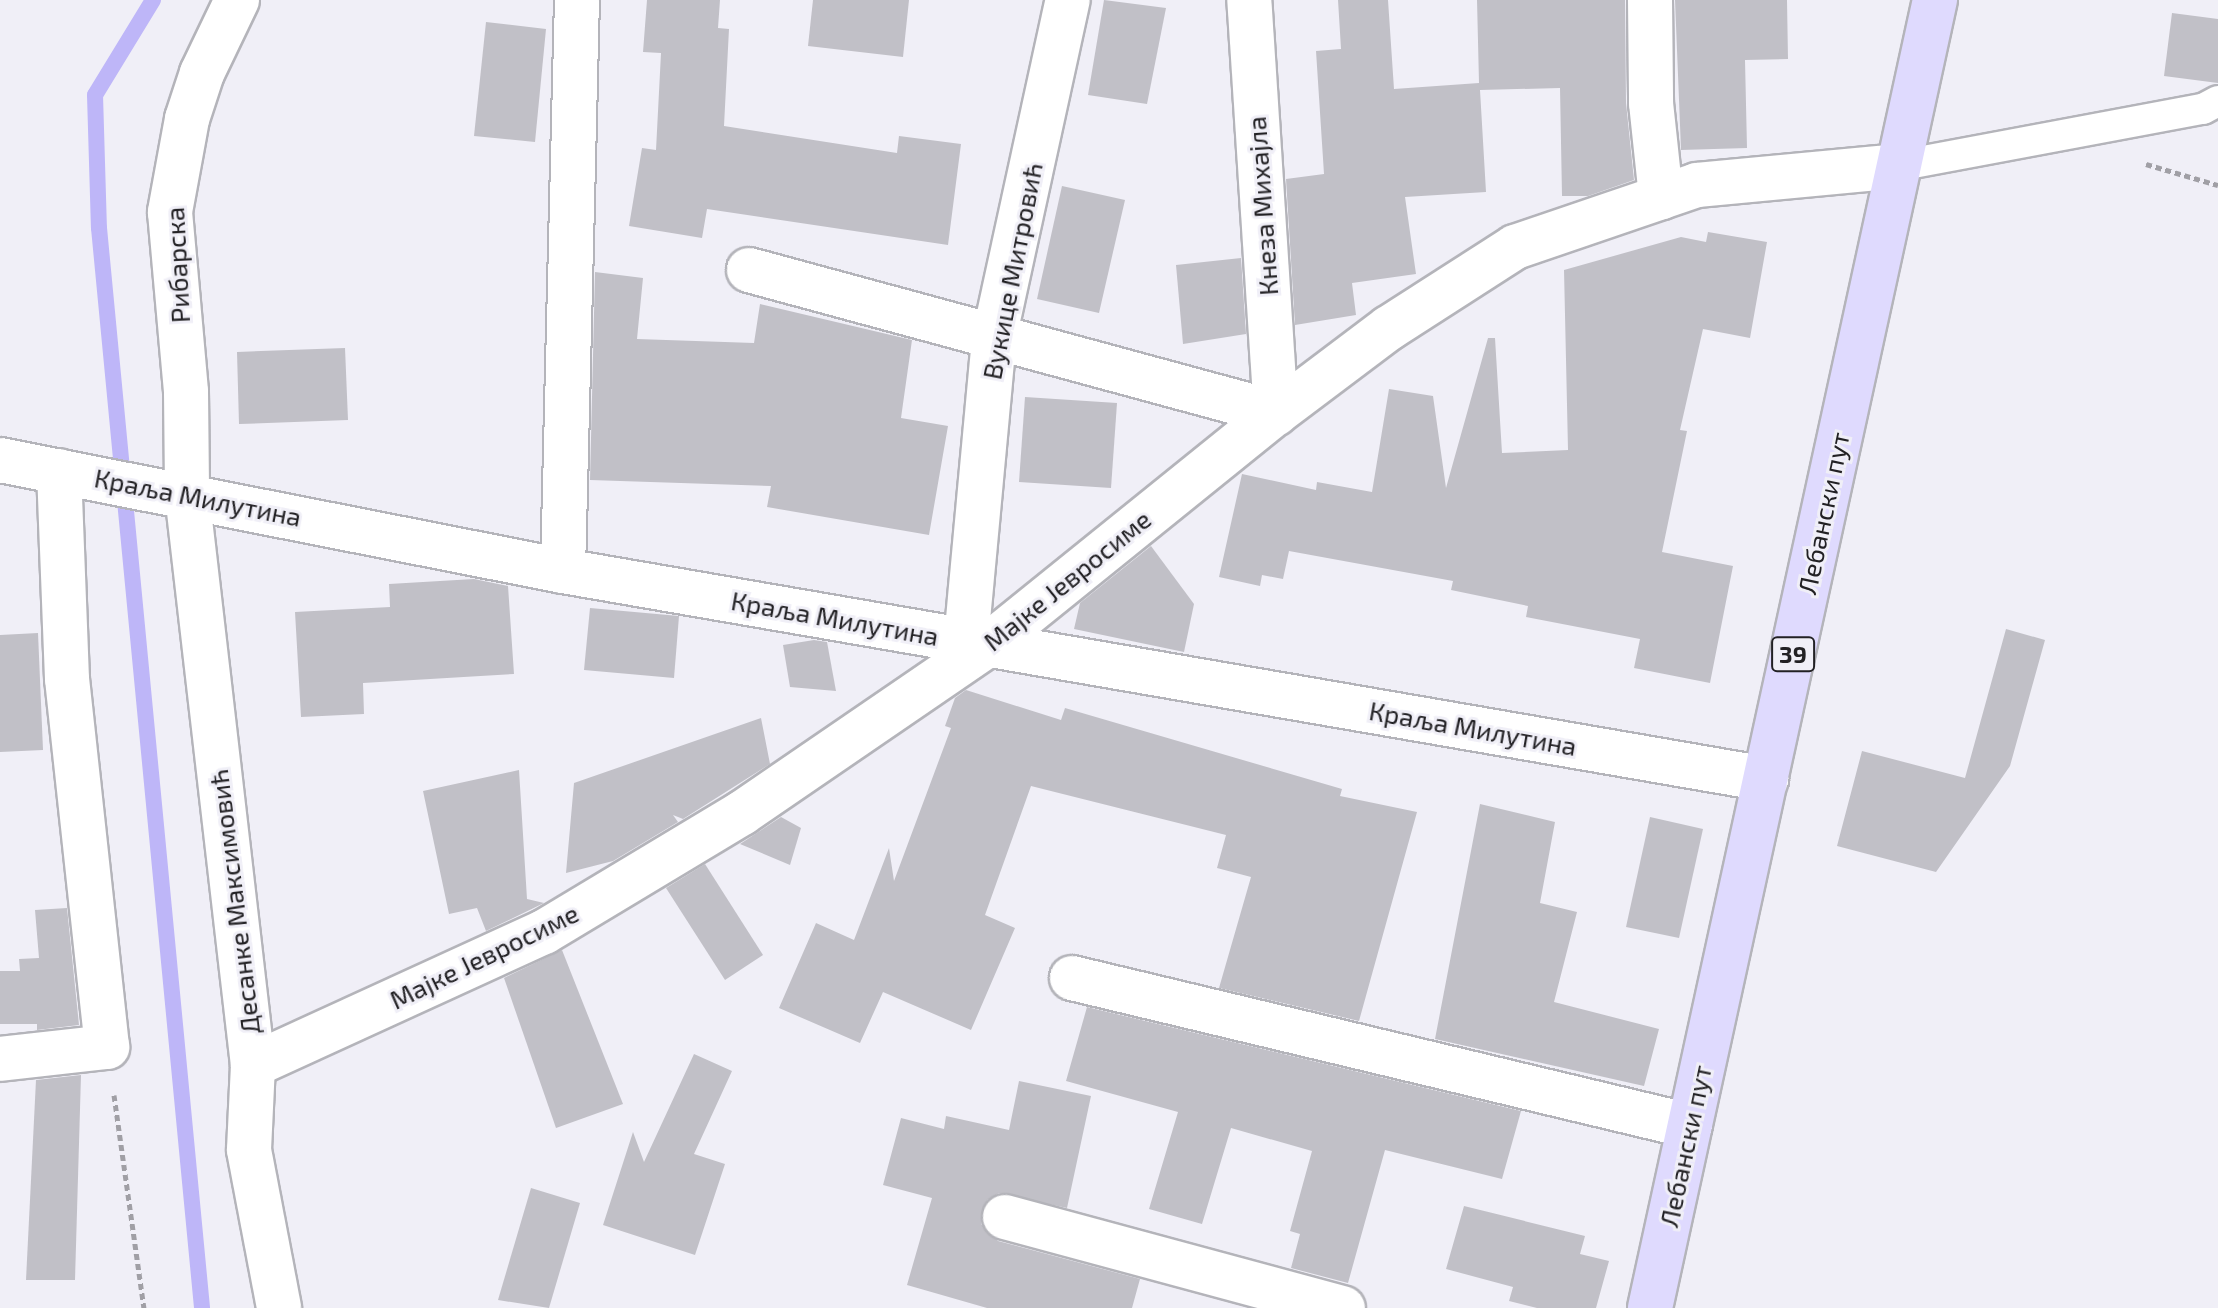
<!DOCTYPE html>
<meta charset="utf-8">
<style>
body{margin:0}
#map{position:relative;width:2218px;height:1308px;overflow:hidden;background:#f0eff7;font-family:"Exo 2",sans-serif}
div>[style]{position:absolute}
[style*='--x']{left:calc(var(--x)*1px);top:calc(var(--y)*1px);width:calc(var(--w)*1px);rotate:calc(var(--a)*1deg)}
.stream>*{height:16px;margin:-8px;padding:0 8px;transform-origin:8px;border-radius:8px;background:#beb6f8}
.building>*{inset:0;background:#c1c0c7}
.path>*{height:5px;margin-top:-2.5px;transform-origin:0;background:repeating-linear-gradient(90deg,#a09fa5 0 6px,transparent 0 10px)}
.roads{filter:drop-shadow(2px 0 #b4b4ba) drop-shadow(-2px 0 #b4b4ba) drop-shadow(0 2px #b4b4ba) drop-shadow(0 -2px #b4b4ba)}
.lane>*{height:30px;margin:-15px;padding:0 15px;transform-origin:15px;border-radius:15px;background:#fff}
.street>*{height:44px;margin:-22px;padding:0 22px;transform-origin:22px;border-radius:22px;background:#fff}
.primary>*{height:44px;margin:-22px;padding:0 22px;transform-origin:22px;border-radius:22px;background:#dfdafe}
span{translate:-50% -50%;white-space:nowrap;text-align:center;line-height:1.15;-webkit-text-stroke:6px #f0eff7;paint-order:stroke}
.shield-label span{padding:2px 6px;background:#f0eff7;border:2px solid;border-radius:6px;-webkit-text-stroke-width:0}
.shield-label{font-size:24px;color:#222124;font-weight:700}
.street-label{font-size:26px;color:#222124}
</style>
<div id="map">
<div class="stream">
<i style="--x:153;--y:0;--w:111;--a:121.4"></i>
<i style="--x:95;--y:95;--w:133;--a:88.3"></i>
<i style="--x:99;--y:228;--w:1085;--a:84.55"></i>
</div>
<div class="building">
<i style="clip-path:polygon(647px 0,720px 0,718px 28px,729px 29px,724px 126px,897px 153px,899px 136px,961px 144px,948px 245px,707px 209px,702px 238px,629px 226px,642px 148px,656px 150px,661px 53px,643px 52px)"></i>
<i style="clip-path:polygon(813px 0,909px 0,903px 57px,808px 46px)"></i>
<i style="clip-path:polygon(1104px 0,1166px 8px,1147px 104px,1088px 95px)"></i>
<i style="clip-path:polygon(1338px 0,1388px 0,1394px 89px,1479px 83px,1477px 0,1625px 0,1626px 103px,1634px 180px,1588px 196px,1562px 196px,1560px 88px,1480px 90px,1486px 192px,1405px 197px,1416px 274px,1352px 283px,1356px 315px,1295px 325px,1286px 179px,1324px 174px,1316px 51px,1341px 49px)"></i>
<i style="clip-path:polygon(1675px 0,1787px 0,1788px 59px,1745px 60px,1747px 148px,1681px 150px)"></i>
<i style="clip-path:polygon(2172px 13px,2218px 19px,2218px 83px,2164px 76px)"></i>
<i style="clip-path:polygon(486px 22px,546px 29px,535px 142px,474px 136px)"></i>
<i style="clip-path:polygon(1062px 186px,1125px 200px,1099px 313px,1037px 299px)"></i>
<i style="clip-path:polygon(1708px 232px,1767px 242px,1750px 338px,1703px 329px,1680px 430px,1687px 431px,1662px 552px,1733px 566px,1710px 683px,1634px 668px,1640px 639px,1526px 617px,1528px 606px,1451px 590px,1453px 581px,1289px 551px,1283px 579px,1262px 575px,1260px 586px,1219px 577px,1242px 474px,1316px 490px,1317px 482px,1372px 492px,1389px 389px,1433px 396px,1446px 488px,1488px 338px,1495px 338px,1502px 453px,1568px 450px,1564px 270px,1681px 237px,1706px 242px)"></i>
<i style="clip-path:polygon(1241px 258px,1246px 334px,1183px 344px,1176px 265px)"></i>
<i style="clip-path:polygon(595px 272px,643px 278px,637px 339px,754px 343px,760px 304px,912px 340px,901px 418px,948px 426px,929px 535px,767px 507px,771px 486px,590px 480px)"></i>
<i style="clip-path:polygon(345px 348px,348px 420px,239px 424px,237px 352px)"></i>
<i style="clip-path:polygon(1025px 397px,1117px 403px,1111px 488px,1019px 482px)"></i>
<i style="clip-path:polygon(1151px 546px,1194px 604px,1184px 652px,1074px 629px,1080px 603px)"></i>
<i style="clip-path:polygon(474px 579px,508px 586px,514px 674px,363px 683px,364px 714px,301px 717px,295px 612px,390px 607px,389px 584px)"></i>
<i style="clip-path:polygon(590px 608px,679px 616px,674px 678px,584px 670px)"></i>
<i style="clip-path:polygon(2006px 629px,2045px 640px,2010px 766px,1936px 872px,1837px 846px,1862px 751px,1965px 778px)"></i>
<i style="clip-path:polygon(38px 633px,43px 750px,0 752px,0 635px)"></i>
<i style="clip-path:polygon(814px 640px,827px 642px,836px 691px,790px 687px,783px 645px)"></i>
<i style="clip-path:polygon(966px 690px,1061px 720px,1065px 708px,1342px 789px,1340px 796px,1417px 812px,1359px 1021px,1219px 988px,1251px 877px,1217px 868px,1226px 835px,1031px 786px,985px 915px,1015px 928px,971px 1030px,883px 992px,860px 1043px,779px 1008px,816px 923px,854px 940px,889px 848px,894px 881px,951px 728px,945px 726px,955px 698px)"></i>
<i style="clip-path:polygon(761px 718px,770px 764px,683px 819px,673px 815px,678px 822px,613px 861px,566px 873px,574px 783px)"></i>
<i style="clip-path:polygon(519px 770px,527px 899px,544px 903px,486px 931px,477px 908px,449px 914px,423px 791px)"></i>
<i style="clip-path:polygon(1480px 804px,1555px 822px,1540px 903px,1577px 912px,1554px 1002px,1659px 1029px,1644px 1086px,1435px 1039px)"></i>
<i style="clip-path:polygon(781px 817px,801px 828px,790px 865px,740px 844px)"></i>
<i style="clip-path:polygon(1650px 817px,1703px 829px,1679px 938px,1626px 927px)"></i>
<i style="clip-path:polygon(705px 864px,763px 955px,725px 980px,666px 888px)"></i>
<i style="clip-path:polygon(67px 908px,79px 1025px,37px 1030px,37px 1024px,0 1024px,0 971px,20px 971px,19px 959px,39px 958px,35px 910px)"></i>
<i style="clip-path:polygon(562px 950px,623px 1104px,556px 1128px,504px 978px)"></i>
<i style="clip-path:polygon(1087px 1007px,1521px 1111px,1502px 1179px,1385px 1150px,1348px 1283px,1291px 1268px,1300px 1234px,1290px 1231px,1312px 1151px,1231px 1128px,1202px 1224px,1149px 1209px,1178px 1112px,1066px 1081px)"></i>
<i style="clip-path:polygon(694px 1054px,732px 1071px,694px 1154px,725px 1164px,695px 1255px,603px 1225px,633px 1132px,644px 1162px)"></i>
<i style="clip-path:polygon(81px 1075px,75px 1280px,26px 1280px,36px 1080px)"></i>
<i style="clip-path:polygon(1019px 1081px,1091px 1096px,1067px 1208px,999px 1193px,987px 1200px,981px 1224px,998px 1241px,1140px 1279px,1132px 1308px,987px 1308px,907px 1285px,932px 1198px,883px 1185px,901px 1118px,944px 1129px,946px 1116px,1009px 1130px)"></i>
<i style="clip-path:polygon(531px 1188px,580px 1203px,549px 1308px,498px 1300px)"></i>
<i style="clip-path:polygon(1464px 1206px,1585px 1236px,1580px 1254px,1609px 1261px,1596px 1308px,1537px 1308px,1509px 1301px,1513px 1287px,1446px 1269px)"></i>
</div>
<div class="path">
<i style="--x:2146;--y:164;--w:75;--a:16.3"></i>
<i style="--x:114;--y:1095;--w:215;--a:82"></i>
</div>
<div class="roads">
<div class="lane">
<i style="--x:1897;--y:166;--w:311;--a:-10.6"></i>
<i style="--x:2203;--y:109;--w:17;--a:-28"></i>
</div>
<div class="street">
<i style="--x:237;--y:0;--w:81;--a:115.6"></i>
<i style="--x:202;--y:73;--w:48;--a:108.1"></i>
<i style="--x:187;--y:119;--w:95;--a:100.4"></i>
<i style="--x:170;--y:212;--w:181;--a:84.9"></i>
<i style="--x:186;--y:392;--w:102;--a:89.4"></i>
<i style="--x:187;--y:494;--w:575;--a:83.41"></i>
<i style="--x:253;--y:1065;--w:85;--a:92.7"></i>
<i style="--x:249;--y:1150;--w:161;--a:79.2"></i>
<i style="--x:1650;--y:0;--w:103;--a:89.4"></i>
<i style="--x:1651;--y:103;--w:95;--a:83.9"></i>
<i style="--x:749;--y:270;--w:546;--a:15.18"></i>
<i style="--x:1276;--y:413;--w:414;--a:-93.7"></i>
<i style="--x:0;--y:460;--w:574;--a:11.15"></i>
<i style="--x:563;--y:571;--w:1221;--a:9.81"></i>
<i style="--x:563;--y:571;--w:571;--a:-88.6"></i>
<i style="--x:966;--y:641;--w:304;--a:-84.7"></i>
<i style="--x:994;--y:338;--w:346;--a:-77.7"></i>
<i style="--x:1072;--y:978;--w:635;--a:13.47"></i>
<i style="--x:0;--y:1059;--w:108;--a:-6.4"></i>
<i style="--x:107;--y:1047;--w:370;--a:-96.2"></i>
<i style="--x:67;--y:679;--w:208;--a:-92.2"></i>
<i style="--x:253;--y:1065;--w:320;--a:-24.6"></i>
<i style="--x:544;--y:932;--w:231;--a:-31"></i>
<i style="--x:742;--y:813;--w:304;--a:-34.4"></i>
<i style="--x:993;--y:641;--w:363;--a:-38.9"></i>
<i style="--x:1276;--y:413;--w:141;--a:-37"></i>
<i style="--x:1389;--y:328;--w:150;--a:-32.7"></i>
<i style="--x:1515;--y:247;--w:192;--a:-18.8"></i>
<i style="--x:1697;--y:185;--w:201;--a:-5.4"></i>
<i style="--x:1005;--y:1217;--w:350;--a:15.1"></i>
</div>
<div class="primary">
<i style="--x:1650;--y:1308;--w:1339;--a:-77.71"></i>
</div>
</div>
<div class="shield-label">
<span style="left:1793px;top:654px">39</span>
</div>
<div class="street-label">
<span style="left:1262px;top:206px;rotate:-94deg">Кнеза Михајла</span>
<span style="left:177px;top:265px;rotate:-93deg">Рибарска</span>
<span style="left:1012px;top:271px;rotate:-79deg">Вукице Митровић</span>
<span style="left:198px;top:497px;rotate:11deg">Краља Милутина</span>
<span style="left:1823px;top:513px;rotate:-78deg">Лебански пут</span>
<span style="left:1067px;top:580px;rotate:-39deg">Мајке Јевросиме</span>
<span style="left:835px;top:618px;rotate:10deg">Краља Милутина</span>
<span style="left:1473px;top:728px;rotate:10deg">Краља Милутина</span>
<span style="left:234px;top:902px;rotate:-97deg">Десанке Максимовић</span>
<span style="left:484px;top:956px;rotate:-26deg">Мајке Јевросиме</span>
<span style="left:1685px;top:1146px;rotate:-78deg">Лебански пут</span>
</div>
</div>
